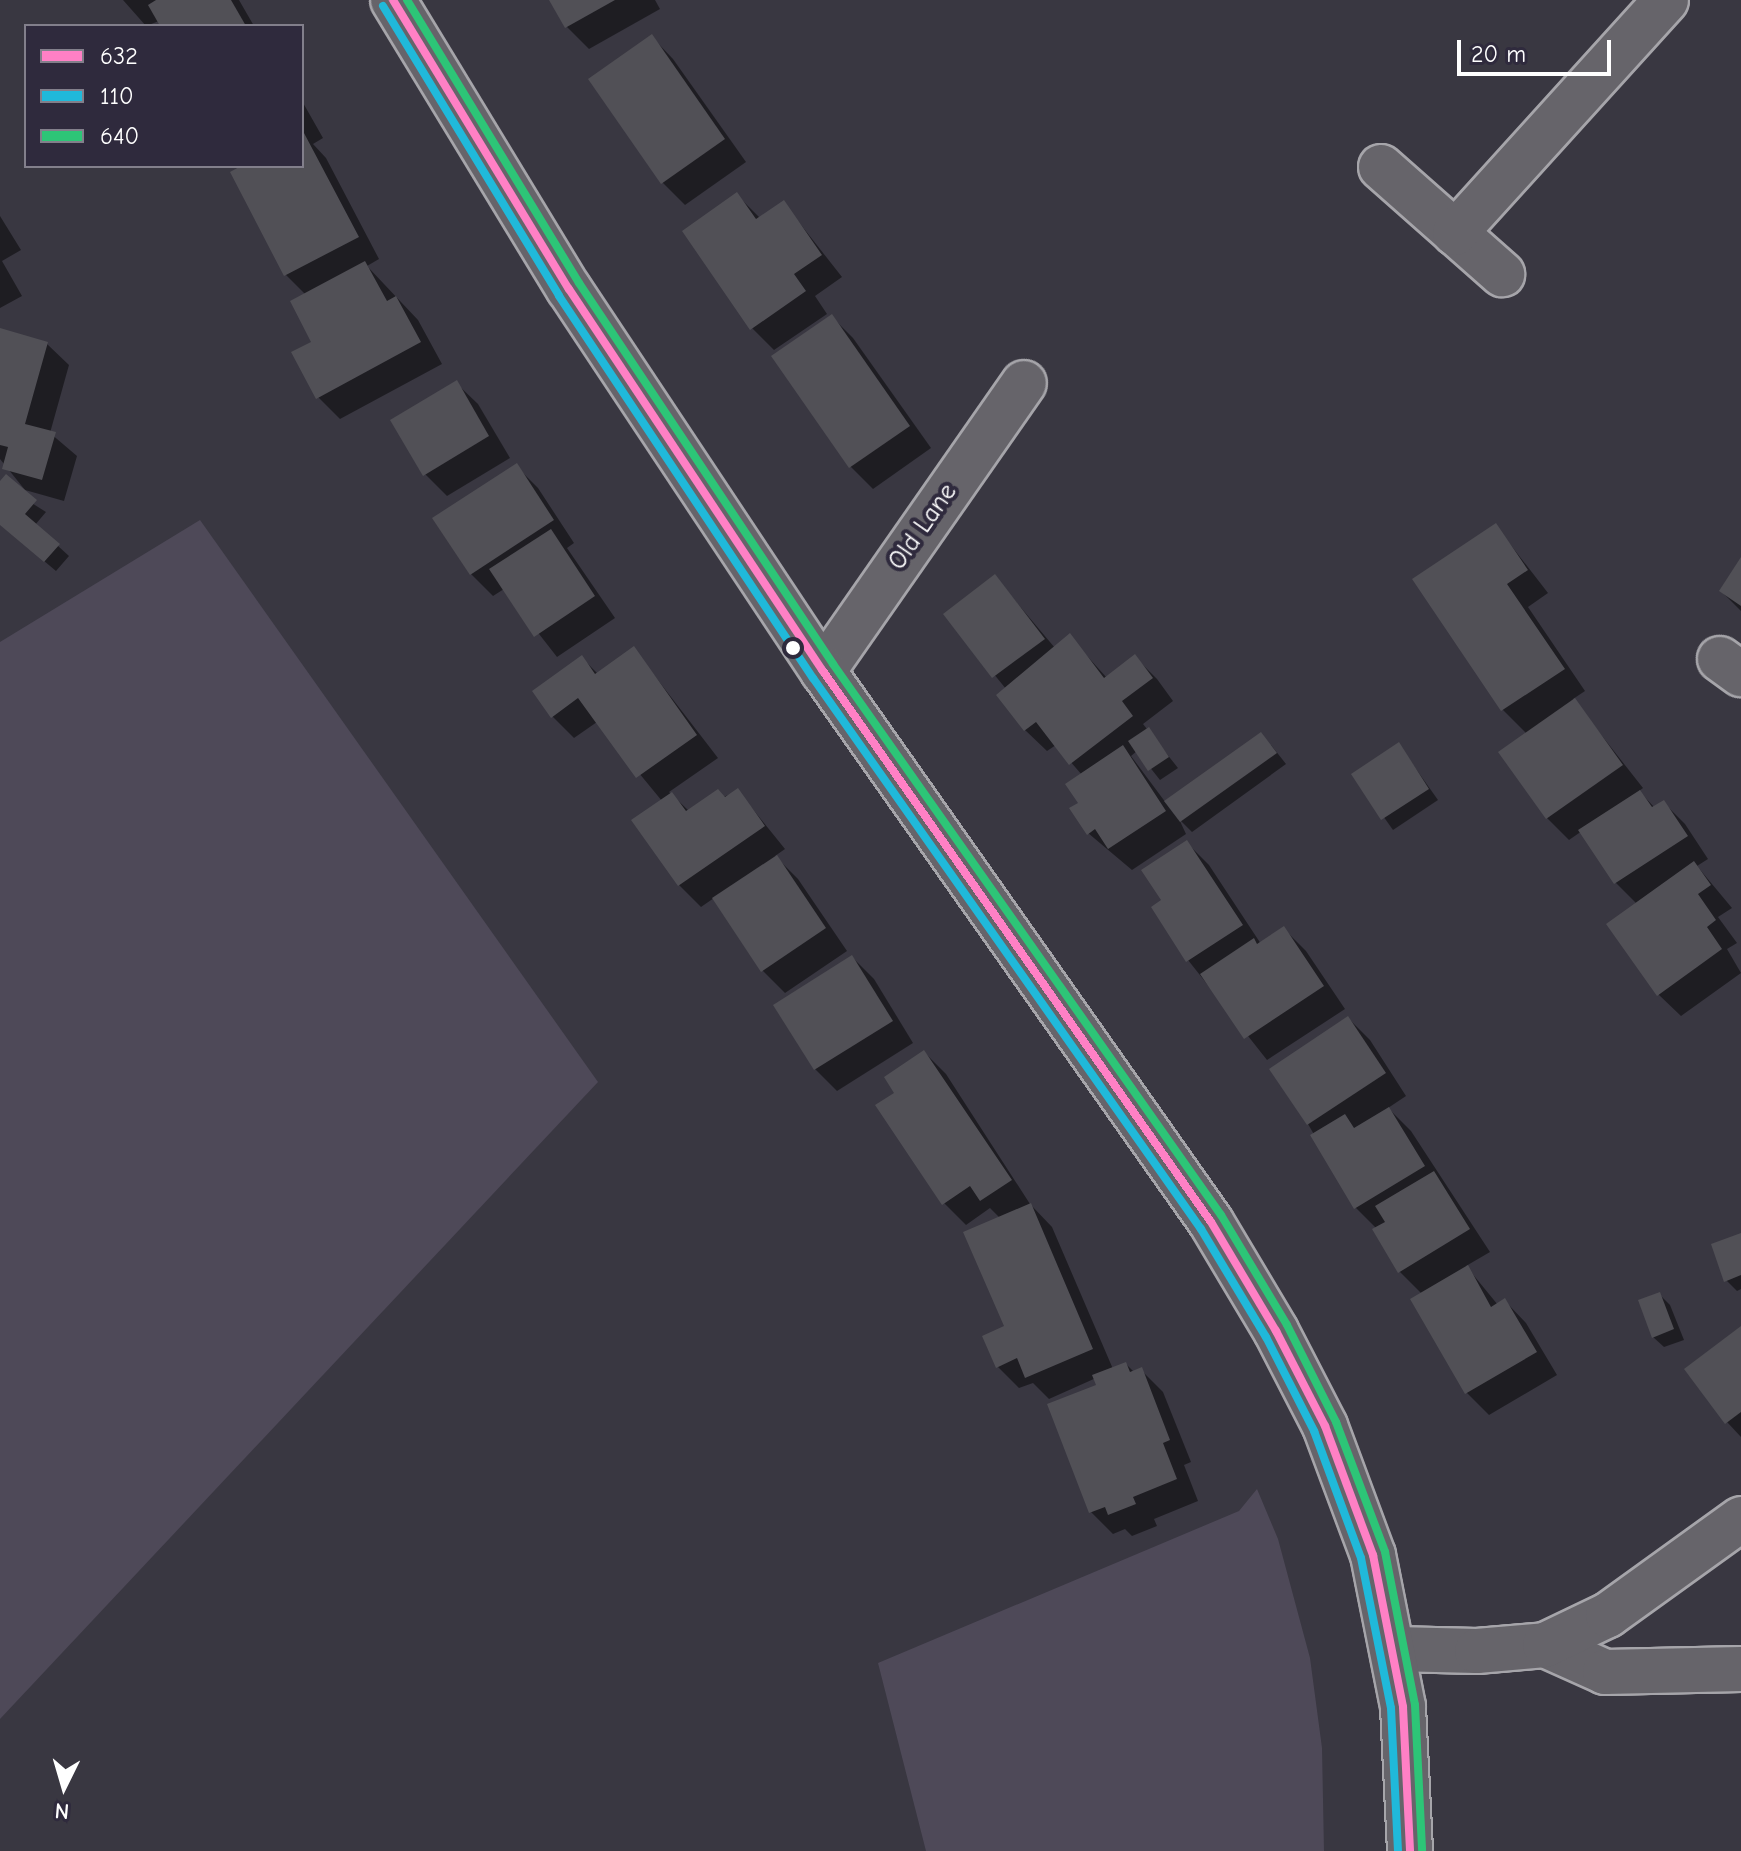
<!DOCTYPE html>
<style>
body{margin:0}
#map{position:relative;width:1741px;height:1851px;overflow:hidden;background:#393741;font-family:"Comic Neue",sans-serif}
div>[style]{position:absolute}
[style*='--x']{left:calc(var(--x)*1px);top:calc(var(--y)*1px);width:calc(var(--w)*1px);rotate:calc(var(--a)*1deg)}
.green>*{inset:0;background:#4e4958}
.shadow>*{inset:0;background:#0007}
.building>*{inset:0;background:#515056}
.roads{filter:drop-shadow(2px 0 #a6a5aa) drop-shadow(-2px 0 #a6a5aa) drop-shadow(0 2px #a6a5aa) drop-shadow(0 -2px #a6a5aa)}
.minor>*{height:44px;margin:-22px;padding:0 22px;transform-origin:22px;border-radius:22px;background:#66646a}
.trunk>*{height:44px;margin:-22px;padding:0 22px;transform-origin:22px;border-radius:22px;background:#66646a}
.bus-1>*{height:8px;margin:-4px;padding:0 4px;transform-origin:4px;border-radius:4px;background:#ff80c5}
.bus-2>*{height:8px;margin:-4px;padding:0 4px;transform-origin:4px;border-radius:4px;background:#20b9da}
.bus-3>*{height:8px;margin:-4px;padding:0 4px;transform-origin:4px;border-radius:4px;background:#2dc577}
.dots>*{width:22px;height:22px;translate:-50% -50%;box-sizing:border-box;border:4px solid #2f2a3d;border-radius:50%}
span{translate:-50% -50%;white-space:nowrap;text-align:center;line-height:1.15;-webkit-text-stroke:8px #2f2a3d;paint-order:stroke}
.street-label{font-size:26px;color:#fff}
.legend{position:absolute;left:24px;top:24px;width:280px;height:144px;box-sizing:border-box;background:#2f2a3d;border:2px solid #827f8b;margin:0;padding:10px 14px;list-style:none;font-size:24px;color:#fff}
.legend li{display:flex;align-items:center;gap:16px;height:40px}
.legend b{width:40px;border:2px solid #827f8b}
.north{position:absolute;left:24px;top:1747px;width:80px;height:80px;-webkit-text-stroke:6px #2f2a3d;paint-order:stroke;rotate:185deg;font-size:22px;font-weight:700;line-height:32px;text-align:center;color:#fff}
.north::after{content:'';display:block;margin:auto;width:28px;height:36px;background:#fff;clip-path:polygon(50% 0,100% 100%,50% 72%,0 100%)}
.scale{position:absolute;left:1457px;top:40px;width:154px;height:36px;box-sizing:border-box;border:4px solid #fff;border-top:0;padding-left:10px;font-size:24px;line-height:28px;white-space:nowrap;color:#fff;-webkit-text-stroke:6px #2f2a3d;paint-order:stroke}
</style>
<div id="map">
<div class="green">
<i style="clip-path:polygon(200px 520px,598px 1082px,0 1719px,0 642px)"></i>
<i style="clip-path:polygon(1257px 1489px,1278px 1539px,1310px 1658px,1322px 1748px,1324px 1851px,926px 1851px,878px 1663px,1239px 1511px)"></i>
</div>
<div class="shadow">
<i style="clip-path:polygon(123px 0,239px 0,254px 26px,162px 26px,159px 21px,146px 26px)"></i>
<i style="clip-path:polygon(551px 0,655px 0,660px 9px,589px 49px,567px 27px)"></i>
<i style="clip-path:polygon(652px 37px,673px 59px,746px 162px,685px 205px,663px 183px)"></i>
<i style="clip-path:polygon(302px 101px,323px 138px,313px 144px,326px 158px,379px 259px,367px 266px,418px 320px,442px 364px,340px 419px,318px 397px,306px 295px,286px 275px,246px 166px,302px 166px)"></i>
<i style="clip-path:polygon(737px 195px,760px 218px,783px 202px,842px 277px,815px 296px,827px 314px,774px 350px,752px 328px)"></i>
<i style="clip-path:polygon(0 216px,21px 250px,2px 261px,22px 296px,0 308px)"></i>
<i style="clip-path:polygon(831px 316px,853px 338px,931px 448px,873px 489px,851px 467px,774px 357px)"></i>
<i style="clip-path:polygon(0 334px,47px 344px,69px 365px,50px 433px,77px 456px,64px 501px,25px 490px,0 459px)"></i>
<i style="clip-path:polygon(456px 383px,478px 404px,510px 458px,447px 496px,425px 474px)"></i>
<i style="clip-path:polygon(516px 466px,538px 488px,574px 543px,567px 548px,615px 618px,557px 657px,504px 589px,493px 596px,471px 574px)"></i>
<i style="clip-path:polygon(0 483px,46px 512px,35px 525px,69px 556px,56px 571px,0 524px)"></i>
<i style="clip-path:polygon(1496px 526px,1548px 593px,1528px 607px,1585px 691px,1573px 699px,1643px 788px,1639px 791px,1655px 808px,1663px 802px,1685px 824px,1708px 859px,1697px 866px,1732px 908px,1718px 917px,1737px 943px,1727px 949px,1741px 973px,1681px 1016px,1659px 995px,1637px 904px,1616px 883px,1582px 831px,1569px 840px,1547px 818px,1527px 734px,1503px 710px)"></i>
<i style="clip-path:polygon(1741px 561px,1741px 611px,1721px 591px)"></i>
<i style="clip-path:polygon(995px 577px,1055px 648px,1069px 636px,1107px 678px,1135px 657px,1157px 679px,1173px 701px,1143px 724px,1178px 768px,1160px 780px,1137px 751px,1131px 756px,1166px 803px,1271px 745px,1286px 764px,1192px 832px,1179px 819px,1186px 834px,1132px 870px,1088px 833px,1081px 804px,1082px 775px,1056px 745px,1047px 751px,1025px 730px,1006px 689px,946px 615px)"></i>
<i style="clip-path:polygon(634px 649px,718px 758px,669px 792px,689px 811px,738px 791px,785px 849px,775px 856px,798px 879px,847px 951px,785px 993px,763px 971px,714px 898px,701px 907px,679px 885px,662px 801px,597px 722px,574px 738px,552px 716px,582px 658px,598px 674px)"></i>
<i style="clip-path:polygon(1399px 745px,1438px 800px,1393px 830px,1354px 775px)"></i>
<i style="clip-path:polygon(1187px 843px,1209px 865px,1261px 944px,1284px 929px,1306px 951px,1345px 1009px,1267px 1060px,1188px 960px,1164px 901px)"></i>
<i style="clip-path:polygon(852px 957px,874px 979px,913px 1043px,837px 1091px,815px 1069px)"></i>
<i style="clip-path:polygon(1348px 1018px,1370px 1040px,1406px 1096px,1388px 1108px,1411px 1131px,1490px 1252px,1466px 1266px,1498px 1305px,1505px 1301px,1526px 1323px,1557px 1375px,1489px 1415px,1467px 1393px,1412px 1299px,1422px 1294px,1399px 1271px,1377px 1229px,1356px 1208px,1308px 1124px)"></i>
<i style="clip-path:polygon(924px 1052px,946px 1074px,1030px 1204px,1052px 1227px,1113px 1369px,1126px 1364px,1134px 1372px,1141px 1370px,1163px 1392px,1191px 1462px,1184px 1465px,1198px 1501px,1154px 1519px,1157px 1526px,1132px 1536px,1125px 1529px,1113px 1534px,1091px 1512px,1050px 1405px,1099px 1386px,1096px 1378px,1049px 1399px,1033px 1383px,1019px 1388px,997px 1366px,1006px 1327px,1000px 1218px,990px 1208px,966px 1225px,944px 1203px,897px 1093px)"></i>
<i style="clip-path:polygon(1741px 1235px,1741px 1289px,1737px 1291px,1726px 1280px)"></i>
<i style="clip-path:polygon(1660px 1295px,1670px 1305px,1684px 1340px,1664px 1347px,1653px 1337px)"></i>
<i style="clip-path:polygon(1741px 1328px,1741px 1437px,1727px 1422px)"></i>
</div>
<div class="building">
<i style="clip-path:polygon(156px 0,231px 0,246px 26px,160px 26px,148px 5px)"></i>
<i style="clip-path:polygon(549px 0,615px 0,565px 28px)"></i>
<i style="clip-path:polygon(652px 34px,725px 139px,661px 184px,588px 79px)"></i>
<i style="clip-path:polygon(304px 133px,359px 237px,284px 276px,230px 172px,241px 166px,302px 166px)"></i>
<i style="clip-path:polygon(737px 192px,756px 219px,784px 200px,822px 255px,794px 274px,806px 291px,750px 330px,682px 231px)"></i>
<i style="clip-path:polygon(365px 261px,387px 301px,396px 296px,421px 342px,316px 399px,291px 352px,311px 342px,290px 301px)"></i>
<i style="clip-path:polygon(832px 314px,910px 426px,849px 468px,771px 356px)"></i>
<i style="clip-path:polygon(0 328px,48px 342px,25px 424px,56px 432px,42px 480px,2px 469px,8px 447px,0 445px)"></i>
<i style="clip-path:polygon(457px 380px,489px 436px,423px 476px,390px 420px)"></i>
<i style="clip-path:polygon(517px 463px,554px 520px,470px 575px,432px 518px)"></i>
<i style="clip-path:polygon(6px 474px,37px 500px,25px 514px,60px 544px,44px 562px,0 525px,0 481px)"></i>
<i style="clip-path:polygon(1496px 523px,1528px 570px,1507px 584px,1565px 669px,1501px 711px,1412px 579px)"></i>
<i style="clip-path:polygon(551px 529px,595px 596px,534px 637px,489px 569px)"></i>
<i style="clip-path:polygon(1741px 557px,1741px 606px,1719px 591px)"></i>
<i style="clip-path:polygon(995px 574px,1045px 639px,992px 678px,943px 614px)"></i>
<i style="clip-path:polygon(1070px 633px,1104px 678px,1135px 654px,1153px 678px,1122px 701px,1133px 716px,1069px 765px,1036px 722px,1024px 731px,996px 695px)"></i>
<i style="clip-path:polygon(634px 646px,697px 735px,636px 778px,578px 698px,551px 718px,532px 691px,582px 655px,595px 674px)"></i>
<i style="clip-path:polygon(1575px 698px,1623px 765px,1546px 819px,1498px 752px)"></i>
<i style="clip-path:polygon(1149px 727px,1169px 757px,1148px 771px,1128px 741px)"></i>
<i style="clip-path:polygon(1261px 732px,1277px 753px,1180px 822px,1164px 801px)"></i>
<i style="clip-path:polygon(1399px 742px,1429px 789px,1381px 820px,1351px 774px)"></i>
<i style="clip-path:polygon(1123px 745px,1166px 811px,1108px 849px,1095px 829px,1087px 835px,1069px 808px,1078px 803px,1065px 784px)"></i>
<i style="clip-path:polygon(738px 788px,765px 826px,678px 886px,631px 820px,672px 792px,686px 811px,718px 789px,725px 797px)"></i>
<i style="clip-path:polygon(1640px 790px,1652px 807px,1664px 800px,1688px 836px,1614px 884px,1578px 830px)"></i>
<i style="clip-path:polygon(1187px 840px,1243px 925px,1186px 962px,1151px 907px,1161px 900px,1141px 870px)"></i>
<i style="clip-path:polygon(777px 855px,826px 928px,761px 972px,712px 898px)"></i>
<i style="clip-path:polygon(1694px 861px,1711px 885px,1698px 894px,1716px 920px,1707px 927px,1722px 949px,1657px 996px,1606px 924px)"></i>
<i style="clip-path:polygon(1284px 926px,1324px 986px,1244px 1039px,1200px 974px,1254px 938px,1257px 944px)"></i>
<i style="clip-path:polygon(852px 955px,893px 1021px,814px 1070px,773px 1005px)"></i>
<i style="clip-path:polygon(1348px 1016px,1386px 1073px,1307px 1125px,1269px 1069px)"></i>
<i style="clip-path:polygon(924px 1050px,1012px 1180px,980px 1201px,970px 1186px,942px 1205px,875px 1105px,894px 1093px,884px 1077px)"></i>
<i style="clip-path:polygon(1389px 1107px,1425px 1166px,1354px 1209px,1310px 1135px,1345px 1114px,1354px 1128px)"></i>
<i style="clip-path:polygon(1434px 1171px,1470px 1229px,1398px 1273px,1372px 1229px,1385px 1222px,1375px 1206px)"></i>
<i style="clip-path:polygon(1031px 1203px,1093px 1349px,1025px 1378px,1017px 1358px,996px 1368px,982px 1336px,1004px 1326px,963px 1232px)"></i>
<i style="clip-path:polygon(1741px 1233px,1741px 1275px,1724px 1282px,1711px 1244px)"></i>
<i style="clip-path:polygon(1468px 1265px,1491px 1307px,1505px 1298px,1537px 1352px,1465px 1394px,1410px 1299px)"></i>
<i style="clip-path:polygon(1660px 1292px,1674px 1329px,1652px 1338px,1638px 1300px)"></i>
<i style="clip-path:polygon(1741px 1326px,1741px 1412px,1725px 1424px,1684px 1369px)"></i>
<i style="clip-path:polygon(1126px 1362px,1130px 1372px,1142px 1367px,1170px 1440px,1163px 1443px,1177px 1479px,1133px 1497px,1136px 1504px,1108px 1515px,1105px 1507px,1089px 1513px,1047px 1404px,1096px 1385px,1092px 1375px)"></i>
</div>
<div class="roads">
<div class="minor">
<i style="--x:1381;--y:167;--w:162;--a:41.5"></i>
<i style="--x:1455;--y:233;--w:314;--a:-47.8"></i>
<i style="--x:1720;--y:659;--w:26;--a:36"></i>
<i style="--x:823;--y:671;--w:351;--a:-55.1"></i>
<i style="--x:1545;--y:1645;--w:66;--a:24.2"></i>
<i style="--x:1605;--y:1672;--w:136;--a:-1.3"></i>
<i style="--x:1395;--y:1649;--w:82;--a:1.4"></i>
<i style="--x:1477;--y:1651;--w:68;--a:-5"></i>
<i style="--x:1545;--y:1645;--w:70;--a:-25.5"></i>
<i style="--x:1608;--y:1615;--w:164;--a:-35.8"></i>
</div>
<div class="trunk">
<i style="--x:393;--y:0;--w:338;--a:58.7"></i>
<i style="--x:569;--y:289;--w:459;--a:56.4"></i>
<i style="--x:823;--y:671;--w:674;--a:54.85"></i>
<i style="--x:1211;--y:1222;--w:127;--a:59.2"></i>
<i style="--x:1276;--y:1331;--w:107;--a:62.7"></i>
<i style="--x:1325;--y:1426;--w:138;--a:69.6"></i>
<i style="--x:1373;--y:1555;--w:155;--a:78.8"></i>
<i style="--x:1403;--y:1707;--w:144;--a:87.2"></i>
</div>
</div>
<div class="bus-1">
<i style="--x:393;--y:0;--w:338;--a:58.7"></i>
<i style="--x:569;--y:289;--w:459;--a:56.4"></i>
<i style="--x:823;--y:671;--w:674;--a:54.85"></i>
<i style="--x:1211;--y:1222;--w:127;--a:59.2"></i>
<i style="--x:1276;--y:1331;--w:107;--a:62.7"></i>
<i style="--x:1325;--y:1426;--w:138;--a:69.6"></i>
<i style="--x:1373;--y:1555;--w:155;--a:78.8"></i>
<i style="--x:1403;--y:1707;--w:144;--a:87.2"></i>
</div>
<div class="bus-2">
<i style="--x:383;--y:6;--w:339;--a:58.7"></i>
<i style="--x:559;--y:296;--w:459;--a:56.4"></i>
<i style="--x:813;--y:678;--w:674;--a:54.85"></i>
<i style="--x:1201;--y:1229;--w:126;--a:59"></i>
<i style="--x:1266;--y:1337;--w:106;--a:62.9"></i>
<i style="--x:1314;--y:1431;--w:135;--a:69.7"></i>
<i style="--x:1361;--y:1558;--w:153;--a:78.7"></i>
<i style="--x:1391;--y:1708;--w:143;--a:87.2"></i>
</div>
<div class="bus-3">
<i style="--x:407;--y:0;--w:331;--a:58.7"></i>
<i style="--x:579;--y:283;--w:458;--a:56.3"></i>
<i style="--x:833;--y:664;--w:674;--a:54.85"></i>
<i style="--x:1221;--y:1215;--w:128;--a:59"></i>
<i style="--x:1287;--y:1325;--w:109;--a:63.2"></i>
<i style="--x:1336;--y:1422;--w:139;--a:69.3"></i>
<i style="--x:1385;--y:1552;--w:156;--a:78.9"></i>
<i style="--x:1415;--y:1705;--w:145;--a:87.2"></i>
</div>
<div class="dots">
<i style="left:793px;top:648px;background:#fff"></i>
</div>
<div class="street-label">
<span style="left:923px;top:527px;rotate:-55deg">Old Lane</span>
</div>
<ul class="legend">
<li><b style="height:10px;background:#ff80c5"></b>632</li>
<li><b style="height:10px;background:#20b9da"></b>110</li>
<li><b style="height:10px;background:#2dc577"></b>640</li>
</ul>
<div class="north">N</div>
<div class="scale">20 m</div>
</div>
